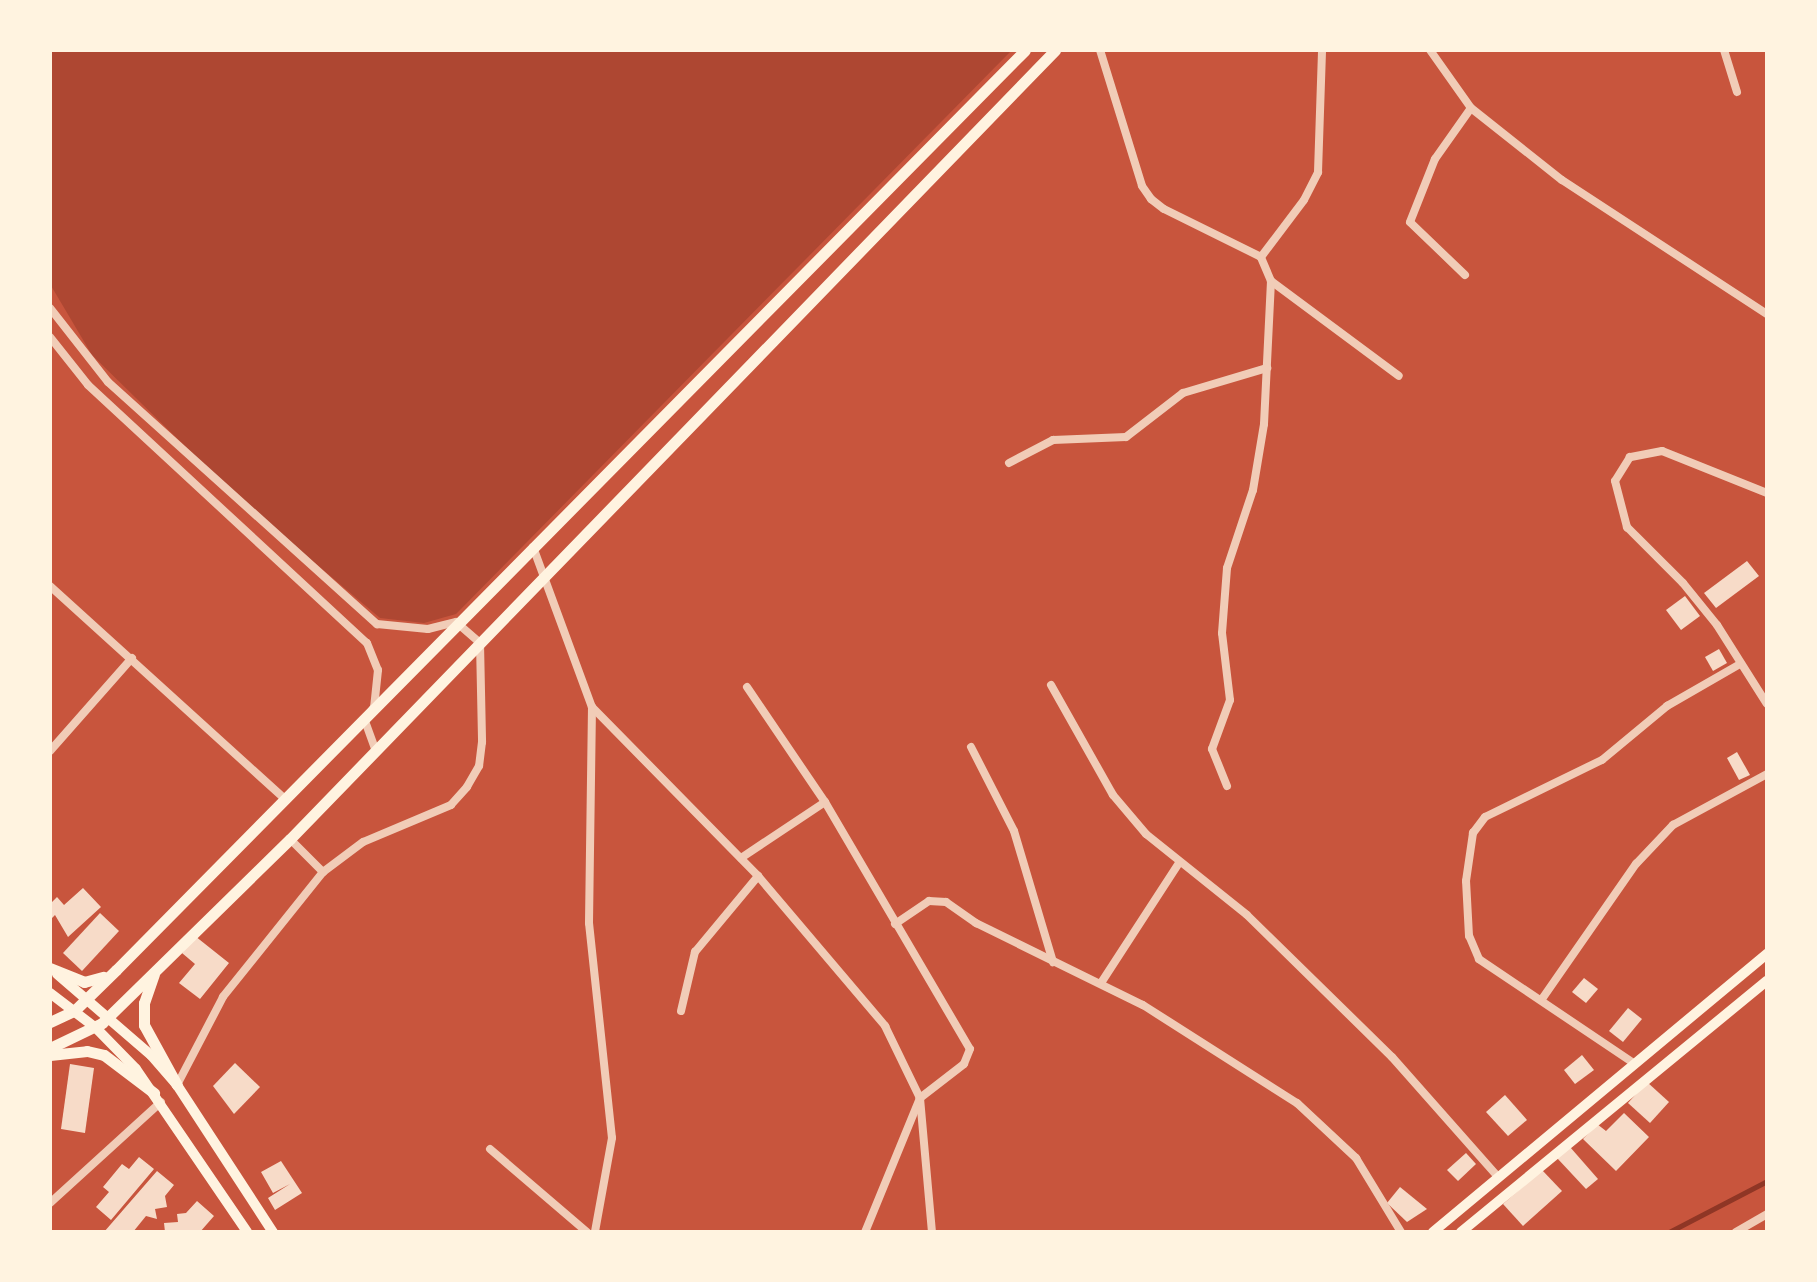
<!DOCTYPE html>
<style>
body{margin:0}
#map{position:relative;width:1817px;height:1282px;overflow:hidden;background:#c8553d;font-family:Roboto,sans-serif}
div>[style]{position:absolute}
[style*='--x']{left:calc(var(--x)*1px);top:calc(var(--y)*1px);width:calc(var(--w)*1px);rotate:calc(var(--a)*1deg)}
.green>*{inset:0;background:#ae4732}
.stream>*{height:5px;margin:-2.5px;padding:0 2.5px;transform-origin:2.5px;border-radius:2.5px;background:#8f3625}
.building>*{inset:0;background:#f7dbc8}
.minor>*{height:8px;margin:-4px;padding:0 4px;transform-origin:4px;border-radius:4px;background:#f1ccb7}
.secondary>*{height:10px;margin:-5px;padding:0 5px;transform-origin:5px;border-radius:5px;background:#fff3e0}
.primary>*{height:11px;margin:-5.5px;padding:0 5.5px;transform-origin:5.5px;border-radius:5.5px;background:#fff3e0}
span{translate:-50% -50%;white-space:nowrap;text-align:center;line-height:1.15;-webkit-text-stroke:9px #fff3e0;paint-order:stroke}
.frame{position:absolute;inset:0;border:52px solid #fff3e0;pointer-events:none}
</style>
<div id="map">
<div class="green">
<i style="clip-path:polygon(50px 50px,1012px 50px,456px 614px,424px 623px,380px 618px,238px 498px,92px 355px,50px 284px)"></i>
</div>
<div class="stream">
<i style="--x:1669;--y:1232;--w:110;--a:-27.5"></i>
</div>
<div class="building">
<i style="clip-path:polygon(1747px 561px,1759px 576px,1716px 608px,1704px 593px)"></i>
<i style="clip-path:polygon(1685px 596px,1700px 616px,1681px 630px,1666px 610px)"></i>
<i style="clip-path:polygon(1719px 649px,1727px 663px,1713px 671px,1705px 657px)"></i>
<i style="clip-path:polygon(1737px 752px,1750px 775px,1739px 780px,1727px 758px)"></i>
<i style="clip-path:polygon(83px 888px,101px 907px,68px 937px,55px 915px,50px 920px,50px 904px,57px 897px,64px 905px)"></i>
<i style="clip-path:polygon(100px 913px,119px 931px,82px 971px,63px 953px)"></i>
<i style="clip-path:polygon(195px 936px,229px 963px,200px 999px,179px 983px,195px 964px,182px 953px)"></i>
<i style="clip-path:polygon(1584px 978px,1598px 989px,1586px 1003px,1572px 992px)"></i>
<i style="clip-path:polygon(1628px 1008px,1642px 1019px,1623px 1042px,1609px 1031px)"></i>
<i style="clip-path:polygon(1582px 1055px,1594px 1070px,1575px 1084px,1564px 1070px)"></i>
<i style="clip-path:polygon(235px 1063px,260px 1087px,234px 1114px,213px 1086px)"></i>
<i style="clip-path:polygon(70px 1064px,94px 1068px,85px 1133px,61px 1129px)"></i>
<i style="clip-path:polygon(1647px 1082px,1669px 1102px,1650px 1123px,1628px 1103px)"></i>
<i style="clip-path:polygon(1505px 1095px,1527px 1120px,1508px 1136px,1486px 1112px)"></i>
<i style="clip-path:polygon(1624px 1113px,1649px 1137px,1616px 1171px,1583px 1139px,1597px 1124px,1606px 1131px)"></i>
<i style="clip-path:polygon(1570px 1147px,1598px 1179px,1586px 1189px,1557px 1158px)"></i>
<i style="clip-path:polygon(1466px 1153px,1476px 1164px,1458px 1181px,1447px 1170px)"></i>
<i style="clip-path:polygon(139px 1157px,154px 1169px,111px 1220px,96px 1207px,109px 1192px,103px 1187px,122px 1164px,129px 1169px)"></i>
<i style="clip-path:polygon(281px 1161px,302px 1193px,275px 1210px,268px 1198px,290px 1184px,273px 1193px,261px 1172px)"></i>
<i style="clip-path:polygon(1542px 1170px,1562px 1191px,1523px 1226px,1503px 1204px)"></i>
<i style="clip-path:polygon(157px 1171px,174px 1185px,165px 1196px,167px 1207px,155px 1209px,157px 1219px,146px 1216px,133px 1232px,104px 1232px)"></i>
<i style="clip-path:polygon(1400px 1187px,1427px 1209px,1407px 1222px,1387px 1203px)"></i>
<i style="clip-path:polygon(197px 1201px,214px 1216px,200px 1232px,165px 1232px,164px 1223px,178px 1222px,177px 1214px,186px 1213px)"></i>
</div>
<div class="minor">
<i style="--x:1100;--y:50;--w:142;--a:72.8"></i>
<i style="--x:1142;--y:186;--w:16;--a:55"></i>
<i style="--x:1151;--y:199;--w:16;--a:38"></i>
<i style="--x:1164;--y:209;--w:108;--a:26.3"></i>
<i style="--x:1430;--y:50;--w:71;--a:54.7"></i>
<i style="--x:1471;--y:108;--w:116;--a:38.4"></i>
<i style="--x:1562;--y:180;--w:245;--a:33.2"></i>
<i style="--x:1724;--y:50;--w:44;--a:72.8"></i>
<i style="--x:1261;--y:257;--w:71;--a:-53"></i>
<i style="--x:1304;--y:200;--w:31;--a:-63"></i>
<i style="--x:1318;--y:172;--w:122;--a:-88.1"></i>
<i style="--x:1465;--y:275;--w:76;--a:-136.1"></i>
<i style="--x:1410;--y:222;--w:68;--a:-68.4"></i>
<i style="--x:1435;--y:159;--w:62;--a:-54.8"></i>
<i style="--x:1271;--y:281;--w:159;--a:36.6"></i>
<i style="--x:50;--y:308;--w:94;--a:51.9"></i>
<i style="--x:108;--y:382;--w:362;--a:42"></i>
<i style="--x:377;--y:624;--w:51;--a:5.6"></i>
<i style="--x:428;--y:629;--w:29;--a:-14"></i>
<i style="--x:456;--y:622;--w:32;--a:41"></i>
<i style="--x:480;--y:643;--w:99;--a:88.8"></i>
<i style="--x:482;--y:742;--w:24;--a:97"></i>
<i style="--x:479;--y:766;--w:24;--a:120"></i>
<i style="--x:467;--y:787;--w:24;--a:132"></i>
<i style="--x:451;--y:805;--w:95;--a:157.2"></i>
<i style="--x:363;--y:842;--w:50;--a:143.1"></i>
<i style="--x:323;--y:872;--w:160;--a:128.7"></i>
<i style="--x:223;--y:997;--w:99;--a:117.6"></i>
<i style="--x:50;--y:337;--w:61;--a:51.6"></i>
<i style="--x:88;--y:385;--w:380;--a:42.8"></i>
<i style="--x:367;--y:643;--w:29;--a:68"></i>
<i style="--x:378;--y:670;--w:37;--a:96"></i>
<i style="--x:374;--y:707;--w:17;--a:123"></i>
<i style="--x:365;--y:721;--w:32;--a:70"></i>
<i style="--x:1009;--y:463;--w:50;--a:-27.6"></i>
<i style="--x:1053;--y:440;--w:73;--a:-2.4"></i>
<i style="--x:1126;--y:437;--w:72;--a:-37.7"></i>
<i style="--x:1183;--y:393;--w:88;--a:-16.6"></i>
<i style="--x:1767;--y:493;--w:113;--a:-158.2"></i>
<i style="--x:1662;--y:451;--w:33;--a:169"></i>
<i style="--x:1630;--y:457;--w:28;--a:122"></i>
<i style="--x:1615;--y:481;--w:48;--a:75.4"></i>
<i style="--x:1627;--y:527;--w:79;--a:45"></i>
<i style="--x:1683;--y:583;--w:54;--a:51"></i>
<i style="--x:1717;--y:625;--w:93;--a:57.7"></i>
<i style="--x:533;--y:547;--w:171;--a:69.8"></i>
<i style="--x:592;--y:707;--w:216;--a:90.8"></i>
<i style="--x:589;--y:923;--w:216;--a:83.9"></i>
<i style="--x:612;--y:1138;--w:96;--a:100.3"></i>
<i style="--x:50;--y:586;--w:319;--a:42.2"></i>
<i style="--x:1051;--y:685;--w:126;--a:60.6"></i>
<i style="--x:1113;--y:795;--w:51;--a:49.8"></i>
<i style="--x:1146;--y:834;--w:129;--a:38.7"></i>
<i style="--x:1247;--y:915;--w:203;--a:44.4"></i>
<i style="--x:1392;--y:1057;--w:160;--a:48.5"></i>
<i style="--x:747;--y:687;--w:139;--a:55.9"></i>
<i style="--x:825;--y:802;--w:286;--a:59.6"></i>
<i style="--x:970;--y:1049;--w:16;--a:112"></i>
<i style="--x:964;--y:1064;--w:56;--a:142.3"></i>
<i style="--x:920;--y:1098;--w:145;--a:112.3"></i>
<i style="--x:592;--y:707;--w:237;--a:45.5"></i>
<i style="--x:758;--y:876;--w:197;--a:49.7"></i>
<i style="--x:885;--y:1026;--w:80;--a:64.1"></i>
<i style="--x:920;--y:1098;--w:135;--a:84.9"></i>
<i style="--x:971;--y:747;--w:94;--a:62.9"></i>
<i style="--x:1014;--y:831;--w:137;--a:73.4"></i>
<i style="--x:50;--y:751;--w:124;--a:-48.6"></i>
<i style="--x:1227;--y:786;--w:40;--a:-112"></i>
<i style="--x:1212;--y:749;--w:52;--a:-69.8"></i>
<i style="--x:1230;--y:700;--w:67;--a:-96.8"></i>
<i style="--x:1222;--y:633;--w:65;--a:-85.6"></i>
<i style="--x:1227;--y:568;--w:82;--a:-71.6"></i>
<i style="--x:1253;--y:490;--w:67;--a:-80.5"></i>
<i style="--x:1264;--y:424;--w:143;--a:-87.2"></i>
<i style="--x:1271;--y:281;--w:26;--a:-113"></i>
<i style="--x:290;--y:839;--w:47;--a:45"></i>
<i style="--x:741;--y:858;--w:101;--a:-33.7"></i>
<i style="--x:895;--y:924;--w:41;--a:-34.1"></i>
<i style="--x:929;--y:901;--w:17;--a:3"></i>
<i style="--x:946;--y:902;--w:37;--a:35"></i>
<i style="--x:976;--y:923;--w:186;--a:26.2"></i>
<i style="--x:1143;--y:1005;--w:183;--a:32.5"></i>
<i style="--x:1297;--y:1103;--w:81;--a:43"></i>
<i style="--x:1356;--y:1158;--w:87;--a:58.7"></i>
<i style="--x:1101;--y:983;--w:143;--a:-57"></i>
<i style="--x:1542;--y:999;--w:165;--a:-55.2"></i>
<i style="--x:1636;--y:864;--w:54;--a:-46.5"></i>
<i style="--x:1673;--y:825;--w:107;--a:-28.5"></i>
<i style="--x:681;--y:1011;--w:61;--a:-76.7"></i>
<i style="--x:695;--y:952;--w:99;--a:-50.3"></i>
<i style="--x:1635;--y:1064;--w:188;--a:-146.1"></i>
<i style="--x:1479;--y:959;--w:25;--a:-113"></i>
<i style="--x:1469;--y:936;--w:55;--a:-93.1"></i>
<i style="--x:1466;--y:881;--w:49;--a:-81.7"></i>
<i style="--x:1473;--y:833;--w:20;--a:-53"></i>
<i style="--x:1485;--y:817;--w:130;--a:-26"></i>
<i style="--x:1602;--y:760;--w:85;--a:-39.7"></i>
<i style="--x:1667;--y:706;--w:84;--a:-29.9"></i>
<i style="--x:490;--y:1149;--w:128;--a:40.6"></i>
<i style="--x:50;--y:1203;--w:150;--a:-42.3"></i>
<i style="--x:1736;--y:1232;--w:36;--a:-30"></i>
</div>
<div class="secondary">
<i style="--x:57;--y:974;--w:124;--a:40.8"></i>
<i style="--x:151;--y:1055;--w:40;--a:49"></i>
<i style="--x:177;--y:1085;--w:176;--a:56.9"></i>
<i style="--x:50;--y:993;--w:58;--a:37.3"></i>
<i style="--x:96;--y:1028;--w:57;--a:45.7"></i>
<i style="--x:136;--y:1069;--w:197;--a:55.7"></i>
<i style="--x:1433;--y:1232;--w:435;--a:-39.8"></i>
<i style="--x:1461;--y:1232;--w:396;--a:-39.4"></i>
</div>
<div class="primary">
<i style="--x:50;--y:968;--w:37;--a:22"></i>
<i style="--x:84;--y:982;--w:20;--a:-15"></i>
<i style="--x:154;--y:974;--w:31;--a:109"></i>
<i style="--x:144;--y:1003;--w:22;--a:90"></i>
<i style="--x:144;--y:1025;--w:68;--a:61.2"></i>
<i style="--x:50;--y:1022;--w:26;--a:-25"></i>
<i style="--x:74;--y:1011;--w:59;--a:-44.3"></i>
<i style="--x:116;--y:970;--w:1293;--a:-45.34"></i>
<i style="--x:50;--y:1048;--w:58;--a:-25.7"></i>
<i style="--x:102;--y:1023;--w:263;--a:-44.4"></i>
<i style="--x:290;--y:839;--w:1099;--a:-45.88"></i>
<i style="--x:50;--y:1055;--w:37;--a:-6"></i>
<i style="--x:87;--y:1051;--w:17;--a:13"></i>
<i style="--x:104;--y:1055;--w:63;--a:37.2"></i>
</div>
<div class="frame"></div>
</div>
